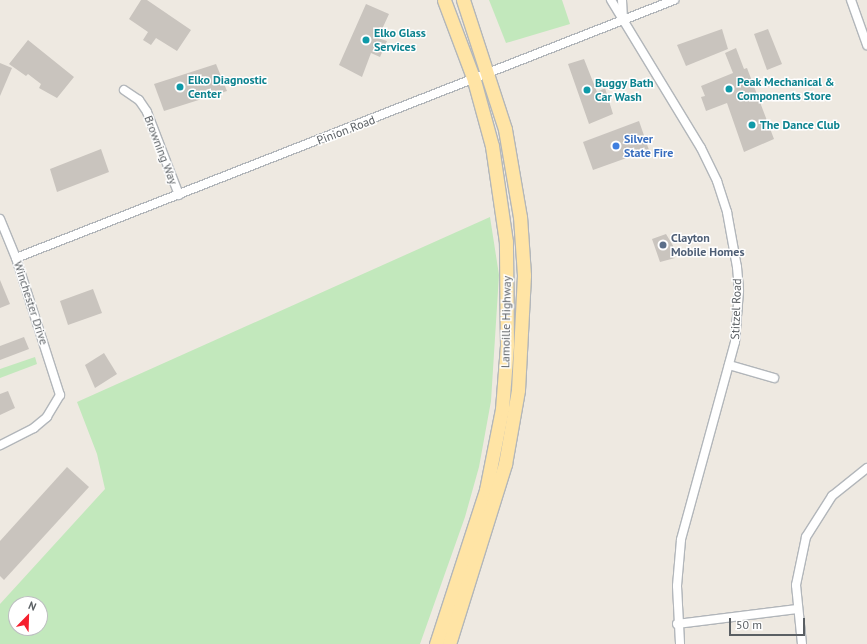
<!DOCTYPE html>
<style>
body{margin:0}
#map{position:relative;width:867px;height:644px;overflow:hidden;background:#eee9e1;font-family:"PT Sans",sans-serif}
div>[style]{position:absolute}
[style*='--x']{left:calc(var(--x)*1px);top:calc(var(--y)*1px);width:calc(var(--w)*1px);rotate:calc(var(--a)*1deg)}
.green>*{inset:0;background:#c2e8bc}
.building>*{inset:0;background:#c9c4be}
.roads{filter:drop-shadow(1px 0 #b2b6ba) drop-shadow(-1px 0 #b2b6ba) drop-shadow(0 1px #b2b6ba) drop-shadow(0 -1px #b2b6ba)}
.street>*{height:8px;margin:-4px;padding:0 4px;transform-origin:4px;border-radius:4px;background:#fff}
.primary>*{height:13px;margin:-6.5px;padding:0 6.5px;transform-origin:6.5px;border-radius:6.5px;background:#ffe4a5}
.dots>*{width:11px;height:11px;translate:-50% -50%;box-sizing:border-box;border:2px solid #fff;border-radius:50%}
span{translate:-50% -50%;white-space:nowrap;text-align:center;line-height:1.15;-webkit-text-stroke:3px #fff;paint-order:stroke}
.culture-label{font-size:12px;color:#0d838f;font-weight:700}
.left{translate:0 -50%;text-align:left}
.street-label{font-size:12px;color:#5a5f63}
.shop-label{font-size:12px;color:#366cbe;font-weight:700}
.service-label{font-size:12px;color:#4e5e75;font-weight:700}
.north{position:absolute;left:8px;top:596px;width:40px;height:40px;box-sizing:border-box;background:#fff;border:1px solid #bdbfc1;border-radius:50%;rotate:23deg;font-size:11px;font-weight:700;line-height:16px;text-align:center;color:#5a5f63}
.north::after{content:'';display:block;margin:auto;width:14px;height:18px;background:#f5202e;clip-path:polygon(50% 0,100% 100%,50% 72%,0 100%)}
.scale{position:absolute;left:729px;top:618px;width:76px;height:18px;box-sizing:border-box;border:2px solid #5a5f63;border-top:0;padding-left:5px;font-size:12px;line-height:14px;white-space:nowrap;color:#5a5f63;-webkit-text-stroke:3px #fff;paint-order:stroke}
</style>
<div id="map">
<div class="green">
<i style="clip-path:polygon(489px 0,562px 0,570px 24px,506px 43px)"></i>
<i style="clip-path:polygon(evenodd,490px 217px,499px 275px,491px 401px,479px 467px,465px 517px,420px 644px,0 644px,0 604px,105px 489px,97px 454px,77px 402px,490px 217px,16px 604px,40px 604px,40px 628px,16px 628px,16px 604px)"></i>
<i style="clip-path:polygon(35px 357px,37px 364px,0 378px,0 369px)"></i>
</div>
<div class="building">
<i style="clip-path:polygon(141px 0,147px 0,191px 30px,177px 51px,156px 38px,151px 45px,143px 40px,148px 32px,129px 19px)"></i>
<i style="clip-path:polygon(366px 4px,389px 14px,378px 38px,387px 41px,380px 57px,371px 53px,362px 77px,339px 65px)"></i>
<i style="clip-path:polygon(722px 29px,728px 49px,686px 66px,677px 45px)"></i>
<i style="clip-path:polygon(768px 29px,782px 64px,767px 70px,754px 34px)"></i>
<i style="clip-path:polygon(28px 40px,74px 77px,57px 98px,39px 88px,41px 84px,28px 74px,26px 76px,9px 64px)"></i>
<i style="clip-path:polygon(736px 48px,744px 69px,747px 68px,774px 139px,744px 152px,727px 103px,706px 111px,701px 97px,705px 96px,701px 86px,733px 73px,725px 53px)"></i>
<i style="clip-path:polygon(584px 59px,597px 92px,605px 88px,613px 114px,589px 124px,568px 64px)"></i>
<i style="clip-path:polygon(0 63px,12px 68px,0 96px)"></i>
<i style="clip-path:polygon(216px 64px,227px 91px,164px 111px,154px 84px)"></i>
<i style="clip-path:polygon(639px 121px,649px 150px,593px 170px,583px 142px)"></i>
<i style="clip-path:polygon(101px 149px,109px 172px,57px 192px,50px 169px)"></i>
<i style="clip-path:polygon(666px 234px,675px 249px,672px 251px,675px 258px,660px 262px,652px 239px)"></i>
<i style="clip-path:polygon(0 280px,10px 304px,0 308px)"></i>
<i style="clip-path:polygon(93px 289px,102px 313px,68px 325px,60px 301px)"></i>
<i style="clip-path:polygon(24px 337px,29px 349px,0 360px,0 346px)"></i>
<i style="clip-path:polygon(104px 353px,117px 374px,95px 388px,85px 365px)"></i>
<i style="clip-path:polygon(8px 391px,15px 408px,0 415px,0 394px)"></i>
<i style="clip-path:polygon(67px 467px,89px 487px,4px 580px,0 576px,0 541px)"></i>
</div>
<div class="roads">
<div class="street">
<i style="--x:611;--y:0;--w:173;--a:58.7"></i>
<i style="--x:701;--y:148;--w:37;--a:64"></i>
<i style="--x:717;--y:181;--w:33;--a:72"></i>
<i style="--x:727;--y:212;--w:56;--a:79.7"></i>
<i style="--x:737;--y:267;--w:24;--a:85"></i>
<i style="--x:739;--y:291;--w:51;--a:94.5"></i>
<i style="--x:735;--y:342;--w:205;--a:105.3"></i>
<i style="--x:681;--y:540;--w:46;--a:95"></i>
<i style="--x:677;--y:586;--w:58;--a:87"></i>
<i style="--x:622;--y:0;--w:18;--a:87"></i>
<i style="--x:851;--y:0;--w:48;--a:70.4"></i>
<i style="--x:124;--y:90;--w:18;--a:34"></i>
<i style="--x:139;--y:100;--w:14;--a:56"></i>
<i style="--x:147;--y:112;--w:89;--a:68.9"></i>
<i style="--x:0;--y:219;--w:42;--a:67.7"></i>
<i style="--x:16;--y:258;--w:144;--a:72.2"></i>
<i style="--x:60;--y:395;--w:26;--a:121"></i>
<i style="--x:47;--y:417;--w:17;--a:140"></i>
<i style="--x:34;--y:428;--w:38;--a:153"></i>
<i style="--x:16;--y:258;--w:707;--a:-21.41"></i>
<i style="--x:729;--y:365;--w:47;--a:16.1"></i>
<i style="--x:677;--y:624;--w:121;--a:-7.1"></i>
<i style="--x:802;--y:644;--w:59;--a:-95.8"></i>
<i style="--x:796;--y:585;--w:49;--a:-78.2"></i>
<i style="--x:806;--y:537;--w:49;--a:-57.6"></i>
<i style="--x:832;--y:496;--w:45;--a:-38.7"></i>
</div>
<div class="primary">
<i style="--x:436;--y:644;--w:162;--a:-72"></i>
<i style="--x:486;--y:490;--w:83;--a:-78.8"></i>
<i style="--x:502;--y:409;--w:64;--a:-85.5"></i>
<i style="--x:507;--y:345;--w:103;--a:-90.6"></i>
<i style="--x:506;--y:242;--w:97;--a:-98.3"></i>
<i style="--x:492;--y:146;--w:68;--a:-105.3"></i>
<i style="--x:474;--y:80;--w:85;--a:-110.6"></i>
<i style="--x:449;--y:644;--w:189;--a:-72.7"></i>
<i style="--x:505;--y:464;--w:75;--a:-80"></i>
<i style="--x:518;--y:390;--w:115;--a:-87"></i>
<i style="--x:524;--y:275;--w:58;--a:-93.9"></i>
<i style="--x:520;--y:217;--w:89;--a:-99.7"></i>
<i style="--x:505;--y:129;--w:136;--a:-108"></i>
</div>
</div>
<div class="dots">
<i style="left:366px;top:40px;background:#0f9aa8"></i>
<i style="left:180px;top:87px;background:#0f9aa8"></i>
<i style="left:729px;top:89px;background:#0f9aa8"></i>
<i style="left:587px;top:90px;background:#0f9aa8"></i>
<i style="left:752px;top:125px;background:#0f9aa8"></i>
<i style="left:616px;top:146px;background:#3f7fe0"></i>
<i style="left:663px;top:245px;background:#5c6f8a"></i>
</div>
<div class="culture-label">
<span class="left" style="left:374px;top:40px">Elko Glass<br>Services</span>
<span class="left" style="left:188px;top:87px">Elko Diagnostic<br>Center</span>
<span class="left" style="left:737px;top:89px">Peak Mechanical &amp;<br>Components Store</span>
<span class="left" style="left:595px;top:90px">Buggy Bath<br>Car Wash</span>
<span class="left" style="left:760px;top:125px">The Dance Club</span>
</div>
<div class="street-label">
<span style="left:346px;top:130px;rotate:-21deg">Pinion Road</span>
<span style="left:161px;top:150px;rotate:69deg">Browning Way</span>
<span style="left:31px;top:303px;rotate:72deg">Winchester Drive</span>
<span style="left:736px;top:309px;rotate:-88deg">Stitzel Road</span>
<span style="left:506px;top:322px;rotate:-89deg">Lamoille Highway</span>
</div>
<div class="shop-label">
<span class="left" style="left:624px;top:146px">Silver<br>State Fire</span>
</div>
<div class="service-label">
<span class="left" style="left:671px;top:245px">Clayton<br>Mobile Homes</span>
</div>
<div class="north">N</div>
<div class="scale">50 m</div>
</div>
